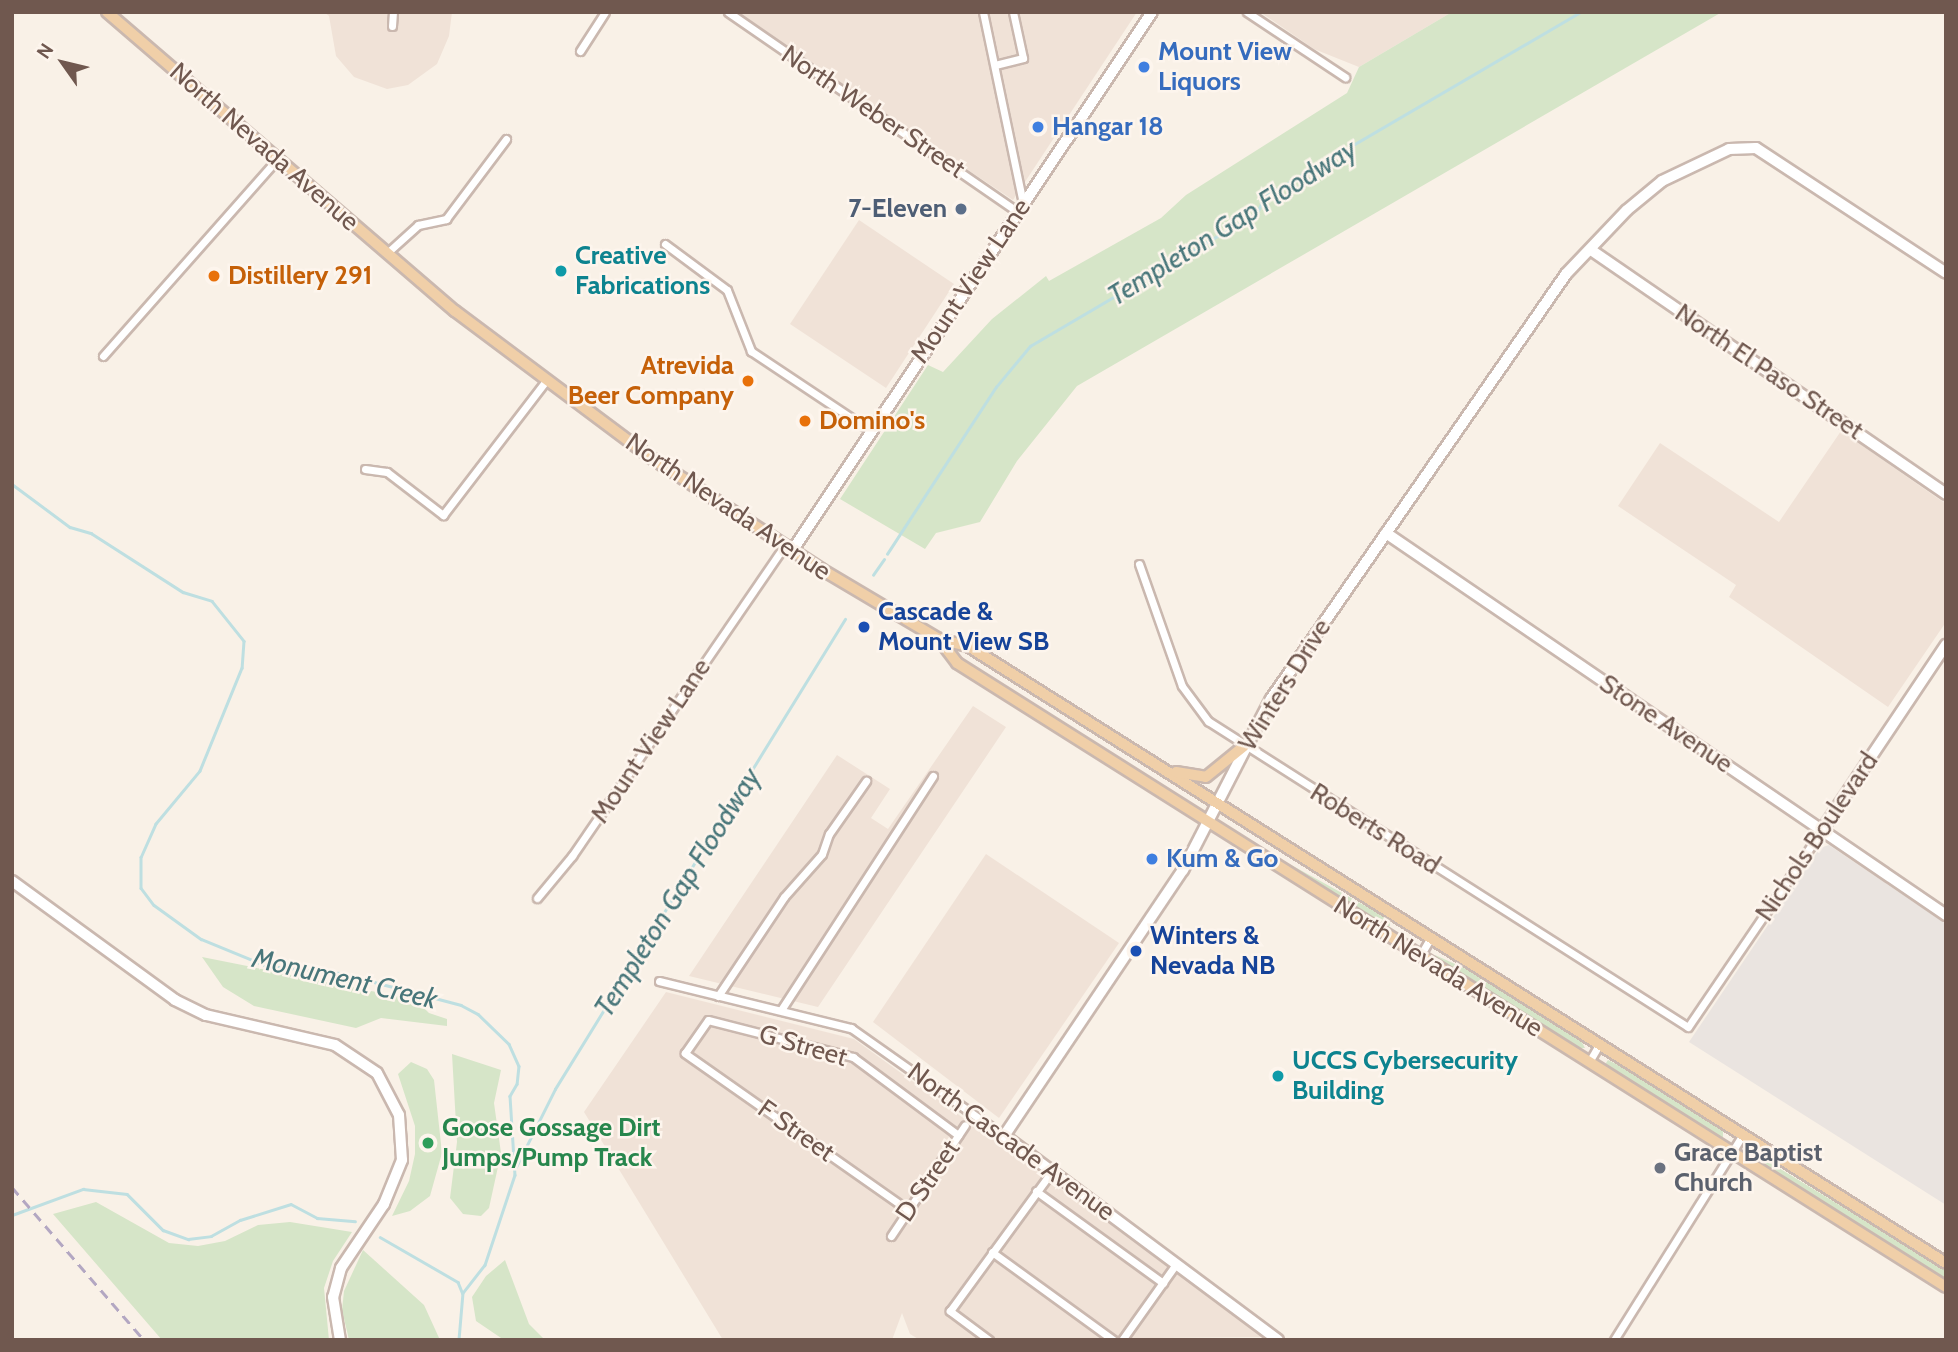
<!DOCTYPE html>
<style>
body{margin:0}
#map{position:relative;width:1958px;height:1352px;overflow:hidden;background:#f9f1e7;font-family:Cabin,sans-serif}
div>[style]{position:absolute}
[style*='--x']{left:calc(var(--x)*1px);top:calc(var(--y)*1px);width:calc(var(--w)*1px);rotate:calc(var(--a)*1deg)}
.residential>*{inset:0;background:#f0e2d7}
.industrial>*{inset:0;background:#eae4e0}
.green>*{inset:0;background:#d6e5c8}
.stream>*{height:2.5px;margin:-1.25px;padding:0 1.25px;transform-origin:1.25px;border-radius:1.25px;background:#bedfe1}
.roads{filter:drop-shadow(2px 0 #cab8af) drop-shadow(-2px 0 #cab8af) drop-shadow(0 2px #cab8af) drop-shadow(0 -2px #cab8af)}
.street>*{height:7px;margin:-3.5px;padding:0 3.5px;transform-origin:3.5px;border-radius:3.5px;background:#fff}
.secondary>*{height:10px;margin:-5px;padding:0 5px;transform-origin:5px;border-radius:5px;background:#fff}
.primary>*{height:10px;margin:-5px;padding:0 5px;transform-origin:5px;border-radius:5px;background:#f0cfa8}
.rail>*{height:2.5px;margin-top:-1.25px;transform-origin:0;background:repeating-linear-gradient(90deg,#b3a7c2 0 10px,transparent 0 17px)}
.dots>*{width:19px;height:19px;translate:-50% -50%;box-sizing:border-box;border:4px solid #fdf5ed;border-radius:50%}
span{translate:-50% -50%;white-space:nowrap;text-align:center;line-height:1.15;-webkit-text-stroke:5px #fdf5ed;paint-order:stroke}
.shop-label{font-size:26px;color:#366cbe;font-weight:700}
.left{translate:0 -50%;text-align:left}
.street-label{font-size:26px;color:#70584f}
.service-label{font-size:26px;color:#4e5e75;font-weight:700}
.right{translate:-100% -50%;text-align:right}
.culture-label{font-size:26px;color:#0d838f;font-weight:700}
.food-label{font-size:26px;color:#c56008;font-weight:700}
.transit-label{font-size:26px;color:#164399;font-weight:700}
.leisure-label{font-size:26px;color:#27864d;font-weight:700}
.worship-label{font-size:26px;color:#5b616d;font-weight:700}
.water-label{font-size:28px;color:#48767a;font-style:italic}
.frame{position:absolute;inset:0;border:14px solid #70584f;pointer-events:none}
.north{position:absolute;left:28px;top:28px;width:70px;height:70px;-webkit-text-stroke:5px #fdf5ed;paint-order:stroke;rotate:304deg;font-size:19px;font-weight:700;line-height:28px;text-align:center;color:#70584f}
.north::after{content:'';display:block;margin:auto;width:24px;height:32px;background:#70584f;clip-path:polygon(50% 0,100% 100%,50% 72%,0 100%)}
</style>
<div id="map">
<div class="residential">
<i style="clip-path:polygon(324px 12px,452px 12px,449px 36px,437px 64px,408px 85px,387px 89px,354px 77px,336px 56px,329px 16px)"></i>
<i style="clip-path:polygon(731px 12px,1137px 12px,1013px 200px)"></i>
<i style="clip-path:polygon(1260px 12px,1452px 12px,1359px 67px,1314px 49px)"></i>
<i style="clip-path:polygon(859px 220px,954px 284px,886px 388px,790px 324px)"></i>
<i style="clip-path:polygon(1841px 431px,1946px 504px,1946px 622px,1888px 707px,1729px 597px,1736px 585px,1618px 506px,1660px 443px,1779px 522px)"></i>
<i style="clip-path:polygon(973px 706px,1006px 727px,818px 1007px,689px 976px,837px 755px,890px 789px,871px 818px,888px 829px)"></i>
<i style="clip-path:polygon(986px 854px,1119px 943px,999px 1118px,873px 1022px)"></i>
<i style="clip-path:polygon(666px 992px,854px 1039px,1266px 1337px,920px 1340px,910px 1334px,902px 1313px,892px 1340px,723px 1340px,584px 1112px)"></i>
</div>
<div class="industrial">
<i style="clip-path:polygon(1829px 845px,1946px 924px,1946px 1205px,1689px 1042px,1820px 848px)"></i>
</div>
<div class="green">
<i style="clip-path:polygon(1452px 12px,1722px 12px,1077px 386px,1017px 461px,980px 522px,936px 533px,925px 549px,840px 499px,928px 365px,943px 372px,992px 319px,1046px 276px,1049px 281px,1161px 218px,1186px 195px,1347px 93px,1359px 67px)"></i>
<i style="clip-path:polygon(1244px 839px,1389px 919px,1390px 926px,1382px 926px)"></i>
<i style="clip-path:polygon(1435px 955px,1484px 977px,1579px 1037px,1585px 1048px,1576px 1048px,1436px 960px)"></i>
<i style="clip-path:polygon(202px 957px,416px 1000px,429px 1013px,447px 1019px,447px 1026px,381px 1018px,356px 1028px,254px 1006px,223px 987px)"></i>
<i style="clip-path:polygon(452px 1054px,501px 1070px,494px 1103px,501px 1153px,489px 1208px,481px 1216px,463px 1214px,450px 1198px,457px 1142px)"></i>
<i style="clip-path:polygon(1608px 1060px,1641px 1076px,1723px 1129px,1723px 1137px,1717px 1138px,1604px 1066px)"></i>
<i style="clip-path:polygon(411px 1062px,427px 1069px,434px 1080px,442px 1153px,430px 1196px,410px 1211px,392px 1216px,409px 1181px,415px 1154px,415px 1126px,398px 1074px)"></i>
<i style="clip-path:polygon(1761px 1157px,1946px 1270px,1946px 1282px,1762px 1166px)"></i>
<i style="clip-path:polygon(96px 1202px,169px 1243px,198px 1246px,225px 1241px,258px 1225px,290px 1222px,352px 1232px,333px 1261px,324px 1288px,329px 1340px,162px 1340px,53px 1214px)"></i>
<i style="clip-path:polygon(363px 1250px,424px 1305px,440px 1340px,349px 1340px,342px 1310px,344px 1291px)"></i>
<i style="clip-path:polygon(505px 1260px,529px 1324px,545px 1340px,504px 1340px,476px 1321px,472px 1297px,486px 1276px)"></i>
</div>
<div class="stream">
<i style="--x:12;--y:484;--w:72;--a:36.6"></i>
<i style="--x:70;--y:527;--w:22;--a:16"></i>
<i style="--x:91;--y:533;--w:109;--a:32.7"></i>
<i style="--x:183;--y:592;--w:30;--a:17"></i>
<i style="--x:212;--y:601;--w:51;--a:51.3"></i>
<i style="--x:244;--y:641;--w:27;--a:94"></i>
<i style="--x:242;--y:668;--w:111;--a:112.2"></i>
<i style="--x:200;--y:771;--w:69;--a:129.7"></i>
<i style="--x:156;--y:824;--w:36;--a:114"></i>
<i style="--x:141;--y:857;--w:31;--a:90"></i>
<i style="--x:141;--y:888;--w:21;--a:53"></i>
<i style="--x:154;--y:905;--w:58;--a:35.9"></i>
<i style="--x:201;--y:939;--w:71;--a:22.2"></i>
<i style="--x:267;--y:966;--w:73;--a:5.5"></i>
<i style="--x:340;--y:973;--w:125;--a:14.8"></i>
<i style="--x:461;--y:1005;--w:19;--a:28"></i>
<i style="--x:478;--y:1014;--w:43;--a:44.1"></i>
<i style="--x:509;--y:1044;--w:24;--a:66"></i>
<i style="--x:519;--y:1066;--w:18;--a:96"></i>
<i style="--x:517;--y:1084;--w:14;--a:120"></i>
<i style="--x:510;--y:1096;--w:79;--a:86.4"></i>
<i style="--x:515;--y:1175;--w:95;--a:108.4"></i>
<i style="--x:485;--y:1265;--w:36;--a:128"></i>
<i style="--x:463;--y:1293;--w:47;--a:94.9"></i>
<i style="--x:887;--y:554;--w:199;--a:-56.9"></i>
<i style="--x:996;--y:387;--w:53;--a:-50.3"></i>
<i style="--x:1030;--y:346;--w:263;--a:-30.4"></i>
<i style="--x:1257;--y:213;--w:17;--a:-66"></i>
<i style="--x:1264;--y:197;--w:366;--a:-30.3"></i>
<i style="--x:873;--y:575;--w:19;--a:-55"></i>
<i style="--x:516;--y:1167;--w:87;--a:-63.4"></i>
<i style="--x:555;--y:1089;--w:552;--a:-58.32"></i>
<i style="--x:12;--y:1215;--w:76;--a:-20.1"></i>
<i style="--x:83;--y:1189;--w:44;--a:6.5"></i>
<i style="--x:127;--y:1194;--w:51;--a:45"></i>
<i style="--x:163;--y:1230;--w:27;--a:20"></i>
<i style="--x:188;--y:1239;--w:23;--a:-7"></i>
<i style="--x:211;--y:1236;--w:33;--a:-29"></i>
<i style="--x:240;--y:1220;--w:53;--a:-17.4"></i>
<i style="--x:291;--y:1204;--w:30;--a:28"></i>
<i style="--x:317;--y:1218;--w:38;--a:5"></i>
<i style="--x:380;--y:1237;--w:90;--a:30"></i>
<i style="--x:458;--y:1282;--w:11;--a:68"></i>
</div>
<div class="roads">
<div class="street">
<i style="--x:728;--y:12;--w:352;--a:34.6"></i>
<i style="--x:983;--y:12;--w:196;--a:78.2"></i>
<i style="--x:1247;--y:12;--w:118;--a:33.6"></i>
<i style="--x:392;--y:26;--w:14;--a:-86"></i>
<i style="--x:580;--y:51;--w:46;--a:-57.3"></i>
<i style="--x:995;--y:65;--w:29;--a:-14"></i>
<i style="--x:1023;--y:58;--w:47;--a:-102.3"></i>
<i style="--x:665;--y:244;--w:77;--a:36.6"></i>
<i style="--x:727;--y:290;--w:66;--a:68.5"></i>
<i style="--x:751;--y:351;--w:144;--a:33.7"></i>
<i style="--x:387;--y:253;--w:42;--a:-42.1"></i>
<i style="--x:418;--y:225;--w:29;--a:-12"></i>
<i style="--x:446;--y:219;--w:100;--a:-53.1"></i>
<i style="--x:103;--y:356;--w:263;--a:-48.5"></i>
<i style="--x:365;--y:469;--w:22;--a:8"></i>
<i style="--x:387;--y:472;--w:71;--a:37.5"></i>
<i style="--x:443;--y:515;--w:168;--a:-52.5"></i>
<i style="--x:1139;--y:564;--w:129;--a:70.6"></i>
<i style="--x:1182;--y:686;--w:44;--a:53.4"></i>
<i style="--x:1208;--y:721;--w:569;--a:32.52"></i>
<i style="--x:1688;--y:1027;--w:238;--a:-55.8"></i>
<i style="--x:537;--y:898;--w:55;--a:-50.2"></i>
<i style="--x:572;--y:856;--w:376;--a:-55.6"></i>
<i style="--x:1420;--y:956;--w:20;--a:-60"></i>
<i style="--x:659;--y:981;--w:198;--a:13.8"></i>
<i style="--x:851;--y:1028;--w:187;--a:35.2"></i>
<i style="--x:718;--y:996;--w:119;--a:-56.3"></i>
<i style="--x:784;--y:897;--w:57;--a:-48.5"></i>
<i style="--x:822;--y:854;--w:21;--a:-71"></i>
<i style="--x:829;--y:834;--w:65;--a:-55.1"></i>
<i style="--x:781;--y:1010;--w:279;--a:-57"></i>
<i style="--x:1589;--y:1062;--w:20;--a:-60"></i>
<i style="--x:1036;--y:1191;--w:157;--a:35.9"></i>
<i style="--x:908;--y:1210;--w:273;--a:-144.9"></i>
<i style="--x:685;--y:1053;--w:40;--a:-55.1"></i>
<i style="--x:708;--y:1020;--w:150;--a:14.3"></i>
<i style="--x:853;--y:1057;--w:131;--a:36.6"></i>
<i style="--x:891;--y:1236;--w:133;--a:-56.3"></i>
<i style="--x:992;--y:1252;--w:150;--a:36"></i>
<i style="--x:989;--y:1340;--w:49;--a:-143.4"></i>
<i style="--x:950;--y:1311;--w:173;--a:-53.9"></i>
<i style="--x:1122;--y:1340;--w:93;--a:-54.6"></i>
<i style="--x:1614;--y:1340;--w:241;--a:-57.9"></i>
</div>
<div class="secondary">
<i style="--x:1591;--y:250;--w:431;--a:34.5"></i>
<i style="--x:1386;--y:533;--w:678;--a:34.3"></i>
<i style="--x:792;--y:551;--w:648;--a:-56.26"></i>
<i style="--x:1822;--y:830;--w:223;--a:-56.2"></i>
<i style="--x:12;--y:881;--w:202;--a:36.1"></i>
<i style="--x:175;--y:1000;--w:34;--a:26"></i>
<i style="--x:206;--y:1015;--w:132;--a:13.1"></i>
<i style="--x:335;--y:1045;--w:50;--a:33.7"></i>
<i style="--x:377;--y:1073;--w:47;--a:62.4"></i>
<i style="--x:399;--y:1115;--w:45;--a:86.2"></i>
<i style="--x:402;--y:1160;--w:48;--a:112.2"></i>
<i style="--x:384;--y:1204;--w:77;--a:123.9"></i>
<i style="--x:341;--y:1268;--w:30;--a:105"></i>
<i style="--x:333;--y:1297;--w:44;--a:80.8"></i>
<i style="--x:1278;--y:1340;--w:342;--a:-143.3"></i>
<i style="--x:1004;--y:1136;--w:321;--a:-56.1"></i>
<i style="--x:1183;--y:870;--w:192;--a:-62.8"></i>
<i style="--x:1271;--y:699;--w:517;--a:-55.23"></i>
<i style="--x:1566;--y:274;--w:88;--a:-46.4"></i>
<i style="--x:1627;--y:210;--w:45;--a:-39.6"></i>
<i style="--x:1662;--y:181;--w:74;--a:-25.5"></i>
<i style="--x:1729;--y:149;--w:27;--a:-2"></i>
<i style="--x:1756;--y:148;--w:227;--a:33.3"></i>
</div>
<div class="primary">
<i style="--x:107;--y:12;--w:459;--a:40.7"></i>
<i style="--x:455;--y:311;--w:247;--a:36.8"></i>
<i style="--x:653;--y:459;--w:201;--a:33.2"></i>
<i style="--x:821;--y:569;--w:137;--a:30.7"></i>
<i style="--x:939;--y:639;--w:30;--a:14"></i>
<i style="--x:968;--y:646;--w:1156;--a:32.25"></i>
<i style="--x:939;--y:639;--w:30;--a:53"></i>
<i style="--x:957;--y:663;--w:1169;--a:32.25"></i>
<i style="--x:1176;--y:772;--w:30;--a:9"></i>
<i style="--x:1206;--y:777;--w:49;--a:-39.2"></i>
</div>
</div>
<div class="rail">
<i style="--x:12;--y:1187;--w:202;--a:49.2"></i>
</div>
<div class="dots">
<i style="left:1144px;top:67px;background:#3f7fe0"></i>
<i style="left:1038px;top:127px;background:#3f7fe0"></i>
<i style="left:961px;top:209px;background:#5c6f8a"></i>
<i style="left:561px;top:271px;background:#0f9aa8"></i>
<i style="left:214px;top:276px;background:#e8710a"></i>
<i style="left:748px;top:381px;background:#e8710a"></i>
<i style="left:805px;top:421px;background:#e8710a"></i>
<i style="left:864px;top:627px;background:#1a4fb4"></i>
<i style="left:1152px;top:859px;background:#3f7fe0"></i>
<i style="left:1136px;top:951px;background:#1a4fb4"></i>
<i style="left:1278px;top:1076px;background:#0f9aa8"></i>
<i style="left:428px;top:1143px;background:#2e9e5b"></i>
<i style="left:1660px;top:1168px;background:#6b7280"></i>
</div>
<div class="shop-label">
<span class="left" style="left:1158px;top:67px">Mount View<br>Liquors</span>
<span class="left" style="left:1052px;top:127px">Hangar 18</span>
<span class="left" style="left:1166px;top:859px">Kum &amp; Go</span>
</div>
<div class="street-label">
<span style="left:873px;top:112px;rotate:34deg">North Weber Street</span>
<span style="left:264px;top:147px;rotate:41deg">North Nevada Avenue</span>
<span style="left:971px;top:281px;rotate:-56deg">Mount View Lane</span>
<span style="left:1769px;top:372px;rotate:34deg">North El Paso Street</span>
<span style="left:728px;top:507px;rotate:34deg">North Nevada Avenue</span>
<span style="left:1285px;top:685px;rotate:-58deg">Winters Drive</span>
<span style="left:1666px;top:724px;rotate:34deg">Stone Avenue</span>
<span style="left:651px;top:741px;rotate:-56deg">Mount View Lane</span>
<span style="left:1375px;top:829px;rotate:32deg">Roberts Road</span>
<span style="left:1817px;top:837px;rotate:-56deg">Nichols Boulevard</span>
<span style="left:1438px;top:967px;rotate:32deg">North Nevada Avenue</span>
<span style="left:803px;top:1046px;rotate:16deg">G Street</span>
<span style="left:796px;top:1131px;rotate:35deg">F Street</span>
<span style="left:1011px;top:1142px;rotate:36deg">North Cascade Avenue</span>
<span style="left:928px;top:1181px;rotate:-56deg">D Street</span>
</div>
<div class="service-label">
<span class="right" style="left:947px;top:209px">7-Eleven</span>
</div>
<div class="culture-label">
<span class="left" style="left:575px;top:271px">Creative<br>Fabrications</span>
<span class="left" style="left:1292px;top:1076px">UCCS Cybersecurity<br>Building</span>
</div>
<div class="food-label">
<span class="left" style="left:228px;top:276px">Distillery 291</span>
<span class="right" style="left:734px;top:381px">Atrevida<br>Beer Company</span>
<span class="left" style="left:819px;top:421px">Domino's</span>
</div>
<div class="transit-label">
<span class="left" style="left:878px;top:627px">Cascade &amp;<br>Mount View SB</span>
<span class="left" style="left:1150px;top:951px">Winters &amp;<br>Nevada NB</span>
</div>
<div class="leisure-label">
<span class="left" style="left:442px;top:1143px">Goose Gossage Dirt<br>Jumps/Pump Track</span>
</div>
<div class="worship-label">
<span class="left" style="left:1674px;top:1168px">Grace Baptist<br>Church</span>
</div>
<div class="water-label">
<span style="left:1232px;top:222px;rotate:-32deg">Templeton Gap Floodway</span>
<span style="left:677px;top:892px;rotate:-58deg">Templeton Gap Floodway</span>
<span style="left:345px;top:978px;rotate:13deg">Monument Creek</span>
</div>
<div class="frame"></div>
<div class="north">N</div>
</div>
